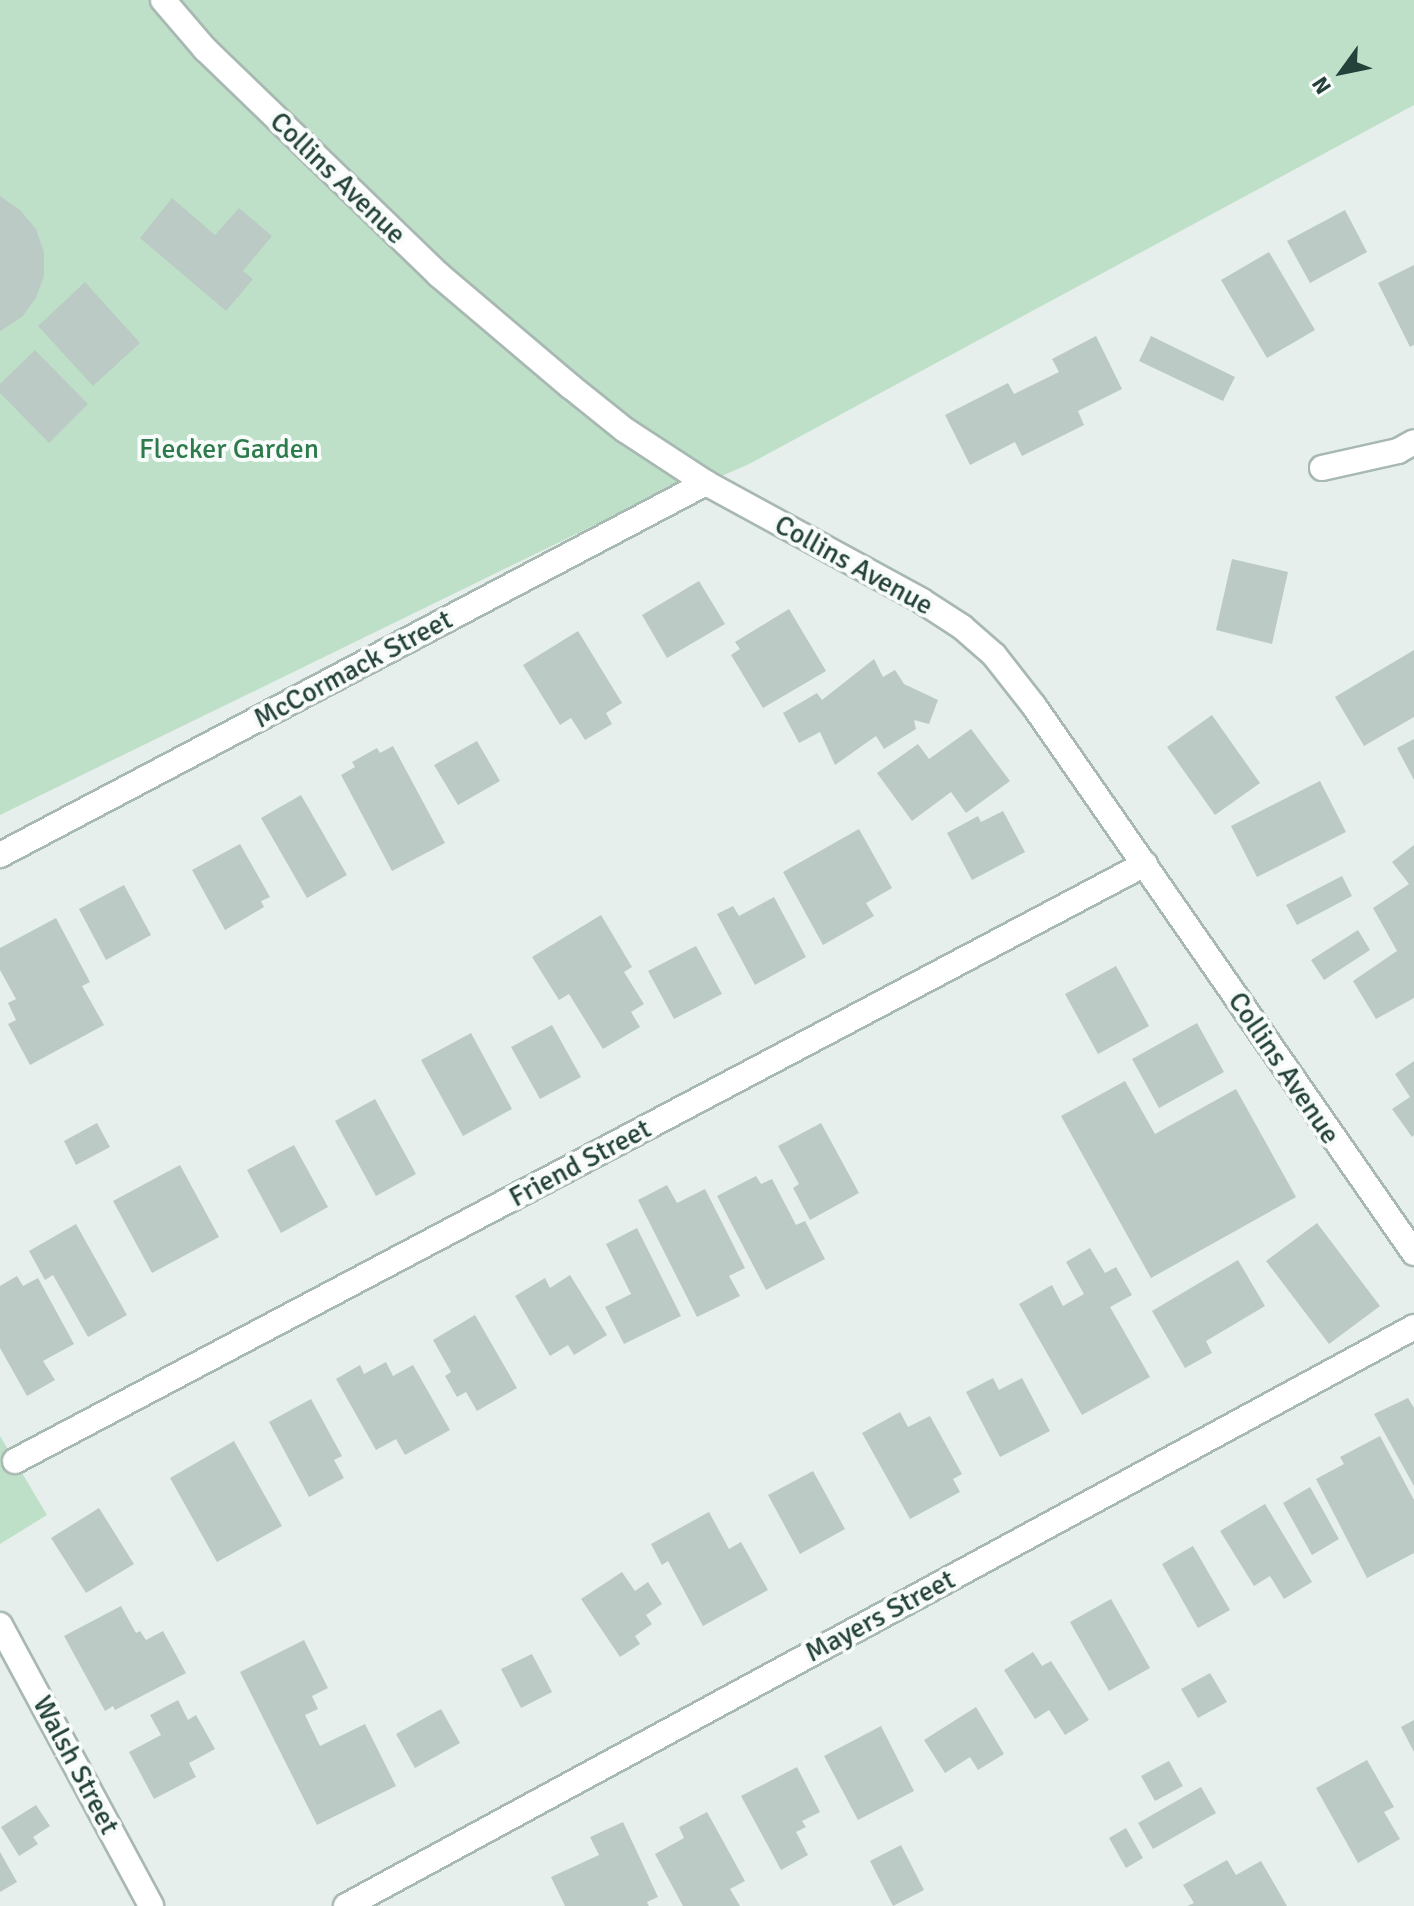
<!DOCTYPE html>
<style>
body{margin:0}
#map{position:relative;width:1414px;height:1906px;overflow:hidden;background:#e6efeb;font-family:Signika,sans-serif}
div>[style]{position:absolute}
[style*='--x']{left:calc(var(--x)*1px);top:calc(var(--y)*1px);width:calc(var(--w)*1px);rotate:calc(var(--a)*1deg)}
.green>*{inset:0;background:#bfe0c8}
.building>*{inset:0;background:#bbcac4}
.roads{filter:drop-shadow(2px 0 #a8b8b2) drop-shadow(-2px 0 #a8b8b2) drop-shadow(0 2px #a8b8b2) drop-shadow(0 -2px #a8b8b2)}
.minor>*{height:24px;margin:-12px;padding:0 12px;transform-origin:12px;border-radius:12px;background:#fff}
span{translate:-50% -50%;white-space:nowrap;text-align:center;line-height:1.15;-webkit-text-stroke:8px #f7fbf9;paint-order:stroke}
.street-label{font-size:28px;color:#24423a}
.park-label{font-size:28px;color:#2d7a4b}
.north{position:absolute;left:1302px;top:32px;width:80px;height:80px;-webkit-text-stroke:6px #f7fbf9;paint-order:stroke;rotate:237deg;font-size:22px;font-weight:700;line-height:32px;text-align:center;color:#24423a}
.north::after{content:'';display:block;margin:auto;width:28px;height:36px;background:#24423a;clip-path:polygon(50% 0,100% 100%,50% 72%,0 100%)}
</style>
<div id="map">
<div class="green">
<i style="clip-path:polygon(0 0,1414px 0,1414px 105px,749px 464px,706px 483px,703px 480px,650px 498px,0 815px)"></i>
<i style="clip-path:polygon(0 1436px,47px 1515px,0 1544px)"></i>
</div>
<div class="building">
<i style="clip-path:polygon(0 196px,20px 210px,36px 229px,44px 252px,44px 276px,36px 298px,22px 317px,0 331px)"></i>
<i style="clip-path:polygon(172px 198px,215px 235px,239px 208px,272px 236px,243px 271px,253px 279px,226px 311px,140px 238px)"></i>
<i style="clip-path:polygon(1345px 210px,1367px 252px,1310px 283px,1287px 241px)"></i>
<i style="clip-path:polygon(1269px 252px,1315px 330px,1267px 358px,1221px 280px)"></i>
<i style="clip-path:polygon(1414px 265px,1414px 345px,1410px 347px,1378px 283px)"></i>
<i style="clip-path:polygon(85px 282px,140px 343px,93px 386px,38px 326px)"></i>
<i style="clip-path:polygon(1096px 336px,1122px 389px,1078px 411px,1084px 425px,1022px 456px,1015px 442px,970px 465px,945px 415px,1008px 383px,1014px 394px,1059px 372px,1052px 359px)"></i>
<i style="clip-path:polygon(1151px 336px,1235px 377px,1223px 401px,1139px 361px)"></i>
<i style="clip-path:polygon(35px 350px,88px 404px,49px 443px,0 393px,0 384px)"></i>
<i style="clip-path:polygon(1232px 559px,1288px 572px,1272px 644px,1216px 630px)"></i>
<i style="clip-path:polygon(699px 581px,725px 624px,667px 658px,642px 615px)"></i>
<i style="clip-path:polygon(789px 609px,826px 671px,763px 708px,731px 655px,740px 649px,735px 642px)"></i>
<i style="clip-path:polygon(578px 631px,622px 703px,606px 713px,612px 724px,585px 740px,571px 718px,560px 725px,523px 665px)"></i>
<i style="clip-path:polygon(1414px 650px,1414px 717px,1364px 746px,1335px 697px)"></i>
<i style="clip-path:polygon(874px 659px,883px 677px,895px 670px,904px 684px,938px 700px,929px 724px,914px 720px,916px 729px,884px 749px,876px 736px,835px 765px,820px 732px,799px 743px,783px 713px,817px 693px,822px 700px)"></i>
<i style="clip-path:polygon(1212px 715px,1260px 783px,1215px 815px,1167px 747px)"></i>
<i style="clip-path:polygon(971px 729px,1010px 781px,966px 813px,951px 792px,912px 821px,877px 773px,918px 744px,929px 759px)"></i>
<i style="clip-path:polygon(1414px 739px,1414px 780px,1397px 748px)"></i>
<i style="clip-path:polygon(477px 741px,500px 781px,458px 805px,434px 765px)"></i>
<i style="clip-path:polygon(393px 746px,445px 843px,392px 871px,341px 775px,355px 767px,352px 762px,377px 748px,380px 753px)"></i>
<i style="clip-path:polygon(1320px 781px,1346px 832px,1257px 877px,1231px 826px)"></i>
<i style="clip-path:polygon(301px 795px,347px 875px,307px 898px,261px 818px)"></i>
<i style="clip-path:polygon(1003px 811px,1025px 852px,972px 880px,947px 833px,978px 816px,981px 822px)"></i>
<i style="clip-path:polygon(859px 829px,892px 888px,866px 903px,874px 916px,823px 945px,783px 872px)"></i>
<i style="clip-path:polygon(240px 844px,270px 897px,261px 901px,264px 907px,225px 930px,192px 870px)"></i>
<i style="clip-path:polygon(1414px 845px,1414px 998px,1376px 1019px,1353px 981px,1397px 951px,1373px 908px,1409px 884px,1392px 862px)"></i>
<i style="clip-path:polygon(1342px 876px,1352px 896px,1297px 925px,1286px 905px)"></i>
<i style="clip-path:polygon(124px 885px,151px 935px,106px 960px,79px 909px)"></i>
<i style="clip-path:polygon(774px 897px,806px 957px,755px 985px,717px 914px,733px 906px,739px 916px)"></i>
<i style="clip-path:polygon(601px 915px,632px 967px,624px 972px,644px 1004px,631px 1012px,640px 1027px,603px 1049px,569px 994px,559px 1000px,532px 957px)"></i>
<i style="clip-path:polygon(56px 918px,90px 982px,82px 986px,104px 1025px,30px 1065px,8px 1024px,16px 1020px,8px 1003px,16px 999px,0 970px,0 948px)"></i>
<i style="clip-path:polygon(1358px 930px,1370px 950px,1324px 980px,1311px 960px)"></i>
<i style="clip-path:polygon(696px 946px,722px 994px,674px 1019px,648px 971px)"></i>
<i style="clip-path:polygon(1116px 966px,1149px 1026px,1098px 1054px,1065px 994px)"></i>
<i style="clip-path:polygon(1197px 1023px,1224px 1072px,1159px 1108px,1132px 1059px)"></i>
<i style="clip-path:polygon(552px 1025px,581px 1077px,540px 1099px,511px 1047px)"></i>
<i style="clip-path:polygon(471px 1033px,512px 1109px,463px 1136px,421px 1060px)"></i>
<i style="clip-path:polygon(1414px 1061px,1414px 1135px,1412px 1137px,1392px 1109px,1410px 1097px,1395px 1074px)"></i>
<i style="clip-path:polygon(1125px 1081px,1155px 1134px,1236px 1089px,1296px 1197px,1151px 1278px,1061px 1116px)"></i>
<i style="clip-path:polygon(375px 1099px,416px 1174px,376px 1196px,335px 1121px)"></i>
<i style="clip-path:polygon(97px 1123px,110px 1147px,76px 1165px,64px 1141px)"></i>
<i style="clip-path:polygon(821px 1123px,859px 1193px,810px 1220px,793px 1188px,799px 1184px,778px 1146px)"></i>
<i style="clip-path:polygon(294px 1145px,328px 1207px,281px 1233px,247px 1170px)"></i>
<i style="clip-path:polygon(180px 1165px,219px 1237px,152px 1273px,113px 1201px)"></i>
<i style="clip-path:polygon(756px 1176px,761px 1184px,772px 1179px,796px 1225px,805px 1221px,825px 1259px,766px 1290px,717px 1196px)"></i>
<i style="clip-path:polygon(667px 1185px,677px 1203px,705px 1189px,745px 1268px,729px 1276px,740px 1296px,697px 1317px,638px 1200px)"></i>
<i style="clip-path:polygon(1317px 1223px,1380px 1306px,1329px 1344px,1266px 1261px)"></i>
<i style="clip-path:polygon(76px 1224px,127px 1315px,88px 1337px,53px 1275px,45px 1280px,29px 1251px)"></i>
<i style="clip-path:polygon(637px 1228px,681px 1316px,624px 1344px,605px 1307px,631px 1294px,606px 1244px)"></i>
<i style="clip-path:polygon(1090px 1248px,1105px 1273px,1116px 1267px,1132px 1295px,1110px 1307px,1150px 1377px,1082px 1415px,1019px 1304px,1052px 1285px,1063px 1306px,1084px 1294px,1066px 1262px)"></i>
<i style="clip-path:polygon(1238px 1260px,1265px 1306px,1206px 1341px,1212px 1353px,1185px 1368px,1152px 1311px)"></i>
<i style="clip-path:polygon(570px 1275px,607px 1335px,574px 1355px,568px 1345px,550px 1356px,515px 1296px,545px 1278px,550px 1288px)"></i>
<i style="clip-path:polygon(17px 1276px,23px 1286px,38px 1278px,74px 1344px,43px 1361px,55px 1380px,27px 1396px,0 1348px,0 1286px)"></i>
<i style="clip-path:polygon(475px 1315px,517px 1388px,477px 1411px,466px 1392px,457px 1397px,445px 1376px,451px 1372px,433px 1340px)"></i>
<i style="clip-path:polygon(386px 1362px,393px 1376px,413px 1365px,450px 1430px,405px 1455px,396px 1439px,376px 1450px,336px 1379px,360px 1365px,364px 1374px)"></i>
<i style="clip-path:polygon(993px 1378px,999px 1390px,1022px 1378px,1050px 1431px,1000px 1457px,966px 1392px)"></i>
<i style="clip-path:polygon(1408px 1398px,1414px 1408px,1414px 1486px,1374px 1414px)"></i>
<i style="clip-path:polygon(311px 1399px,342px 1456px,334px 1460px,344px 1478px,309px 1497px,269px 1422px)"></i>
<i style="clip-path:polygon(900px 1412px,908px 1427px,930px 1416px,962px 1474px,953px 1479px,960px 1492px,910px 1519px,862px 1433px)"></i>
<i style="clip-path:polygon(1380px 1436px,1414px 1500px,1414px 1553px,1367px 1578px,1316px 1479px,1344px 1464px,1340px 1457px)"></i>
<i style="clip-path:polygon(234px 1441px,282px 1526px,217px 1562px,170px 1478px)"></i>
<i style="clip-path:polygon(813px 1471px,845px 1529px,800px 1554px,768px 1495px)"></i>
<i style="clip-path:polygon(1310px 1487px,1339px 1539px,1312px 1555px,1283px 1503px)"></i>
<i style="clip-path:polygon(1265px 1504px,1312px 1582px,1284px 1599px,1270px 1576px,1254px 1586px,1220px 1531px)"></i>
<i style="clip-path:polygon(99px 1508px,134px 1564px,86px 1593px,51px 1538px)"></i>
<i style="clip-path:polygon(709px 1512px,729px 1549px,741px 1542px,768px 1590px,703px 1626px,668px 1561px,662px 1565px,651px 1544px)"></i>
<i style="clip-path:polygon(1193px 1546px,1230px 1610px,1198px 1628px,1162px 1564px)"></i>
<i style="clip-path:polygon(622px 1572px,635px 1591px,648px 1582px,662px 1604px,646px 1615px,652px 1624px,635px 1636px,640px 1644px,620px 1657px,581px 1599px)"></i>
<i style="clip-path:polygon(1111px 1599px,1150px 1668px,1109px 1691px,1070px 1622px)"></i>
<i style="clip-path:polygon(121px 1606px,136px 1633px,140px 1631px,146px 1640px,163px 1631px,186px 1673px,115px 1710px,113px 1706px,105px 1711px,64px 1636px)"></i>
<i style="clip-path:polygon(304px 1640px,328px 1688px,312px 1696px,318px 1709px,305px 1715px,320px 1746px,365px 1724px,396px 1786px,317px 1825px,240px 1672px)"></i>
<i style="clip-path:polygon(1033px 1652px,1042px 1666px,1051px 1661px,1089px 1720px,1065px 1735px,1049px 1710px,1035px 1719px,1004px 1670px)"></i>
<i style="clip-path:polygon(532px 1654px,552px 1692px,521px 1708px,501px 1669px)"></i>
<i style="clip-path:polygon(1210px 1673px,1227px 1702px,1198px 1718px,1181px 1689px)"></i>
<i style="clip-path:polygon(178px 1700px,188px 1720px,196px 1715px,215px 1749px,189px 1763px,196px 1777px,154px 1799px,129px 1752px,161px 1735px,150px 1715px)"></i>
<i style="clip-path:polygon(976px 1707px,1004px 1754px,978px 1770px,970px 1757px,945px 1773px,924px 1740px)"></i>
<i style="clip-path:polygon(441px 1709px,460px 1743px,415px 1768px,396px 1734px)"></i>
<i style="clip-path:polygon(1414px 1720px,1414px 1752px,1401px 1727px)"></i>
<i style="clip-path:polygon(881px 1726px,914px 1791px,858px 1820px,824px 1756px)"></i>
<i style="clip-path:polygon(1367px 1760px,1394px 1807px,1384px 1812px,1400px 1839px,1358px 1863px,1316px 1788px)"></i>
<i style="clip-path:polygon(1169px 1761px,1183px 1786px,1155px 1801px,1141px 1776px)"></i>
<i style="clip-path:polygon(797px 1767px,820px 1812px,802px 1821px,806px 1827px,796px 1832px,808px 1855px,781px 1870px,741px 1796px)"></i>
<i style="clip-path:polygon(1201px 1787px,1216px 1813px,1153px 1849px,1138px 1823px)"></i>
<i style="clip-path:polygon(36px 1805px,50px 1826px,33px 1837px,38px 1844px,19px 1856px,1px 1827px)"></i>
<i style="clip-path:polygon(707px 1812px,745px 1881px,730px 1889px,740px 1906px,683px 1906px,655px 1854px,684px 1838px,679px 1827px)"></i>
<i style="clip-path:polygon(623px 1822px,658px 1897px,647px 1902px,649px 1906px,565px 1906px,551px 1877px,599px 1855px,590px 1837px)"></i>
<i style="clip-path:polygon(1126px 1828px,1143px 1858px,1126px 1868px,1109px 1838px)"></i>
<i style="clip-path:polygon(901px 1845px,924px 1890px,893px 1906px,870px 1861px)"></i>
<i style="clip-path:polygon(0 1852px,17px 1882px,0 1892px)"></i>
<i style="clip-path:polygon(1227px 1860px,1236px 1875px,1261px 1861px,1287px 1906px,1187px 1906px,1194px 1903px,1183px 1885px)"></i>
</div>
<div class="roads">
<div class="minor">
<i style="--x:163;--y:0;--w:65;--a:49.4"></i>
<i style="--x:205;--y:49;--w:325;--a:44"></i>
<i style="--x:439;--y:275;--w:172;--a:40.3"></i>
<i style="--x:570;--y:386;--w:70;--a:38.7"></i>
<i style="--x:625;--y:430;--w:97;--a:33.2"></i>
<i style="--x:706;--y:483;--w:246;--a:28.6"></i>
<i style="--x:922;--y:601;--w:48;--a:33"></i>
<i style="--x:962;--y:627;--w:43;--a:41.2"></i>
<i style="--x:994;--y:655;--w:65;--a:51.9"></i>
<i style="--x:1034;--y:706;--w:666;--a:55.21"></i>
<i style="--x:1322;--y:468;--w:78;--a:-12.6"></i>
<i style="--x:1398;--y:451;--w:18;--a:-29"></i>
<i style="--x:0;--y:855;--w:798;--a:-27.79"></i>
<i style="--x:15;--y:1461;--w:1278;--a:-27.85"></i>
<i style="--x:0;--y:1625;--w:319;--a:61.7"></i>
<i style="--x:346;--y:1906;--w:1215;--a:-28.46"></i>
</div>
</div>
<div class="street-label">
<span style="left:338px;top:178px;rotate:44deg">Collins Avenue</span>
<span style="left:854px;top:565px;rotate:29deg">Collins Avenue</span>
<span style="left:353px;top:669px;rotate:-28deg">McCormack Street</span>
<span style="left:1284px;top:1068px;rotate:56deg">Collins Avenue</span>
<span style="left:580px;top:1163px;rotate:-28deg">Friend Street</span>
<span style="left:880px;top:1616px;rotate:-28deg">Mayers Street</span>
<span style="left:76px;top:1765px;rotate:62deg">Walsh Street</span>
</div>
<div class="park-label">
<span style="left:229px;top:449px">Flecker Garden</span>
</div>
<div class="north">N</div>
</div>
